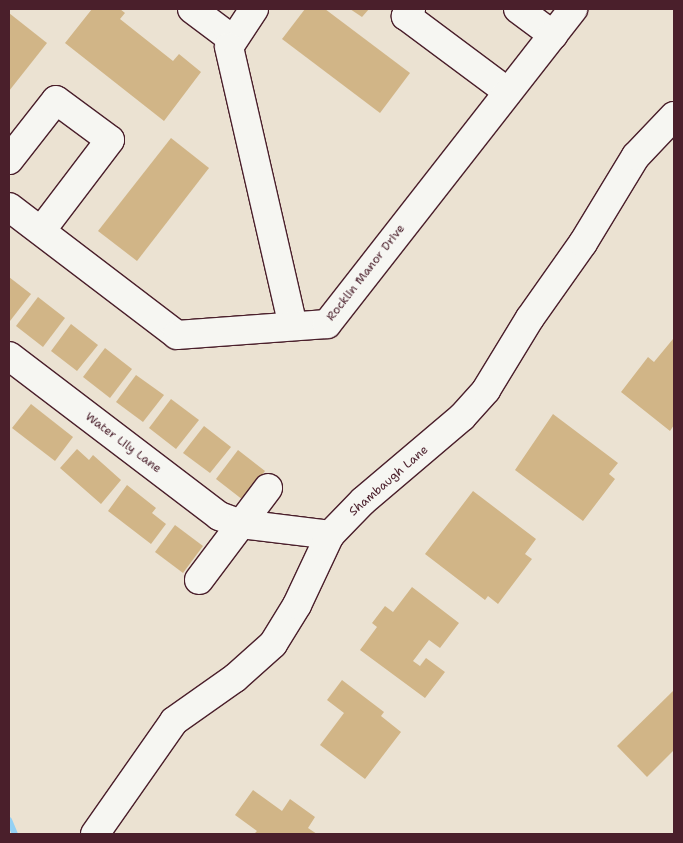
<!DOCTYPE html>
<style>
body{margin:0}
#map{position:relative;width:683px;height:843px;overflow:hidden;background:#ebe2d2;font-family:"Shantell Sans",sans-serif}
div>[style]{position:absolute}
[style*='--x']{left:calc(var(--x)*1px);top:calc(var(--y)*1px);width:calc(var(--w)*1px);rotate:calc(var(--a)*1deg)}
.stream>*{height:6px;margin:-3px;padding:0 3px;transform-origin:3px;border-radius:3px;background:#94d1f4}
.building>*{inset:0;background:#d1b587}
.roads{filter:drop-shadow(1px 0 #4a1f2b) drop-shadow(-1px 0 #4a1f2b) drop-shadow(0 1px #4a1f2b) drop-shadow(0 -1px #4a1f2b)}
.minor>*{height:28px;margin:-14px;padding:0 14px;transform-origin:14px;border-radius:14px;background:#f6f6f2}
span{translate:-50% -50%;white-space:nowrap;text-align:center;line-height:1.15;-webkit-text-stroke:4px #f6f6f2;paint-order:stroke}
.street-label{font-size:12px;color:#4a1f2b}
.frame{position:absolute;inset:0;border:10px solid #4a1f2b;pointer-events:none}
</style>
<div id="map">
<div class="stream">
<i style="--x:9;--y:820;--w:15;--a:67"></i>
</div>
<div class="building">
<i style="clip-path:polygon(92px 9px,120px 9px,125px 13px,120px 19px,173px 61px,179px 54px,201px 72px,164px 121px,65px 43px)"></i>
<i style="clip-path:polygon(305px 9px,325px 9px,410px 73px,380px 113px,282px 39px)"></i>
<i style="clip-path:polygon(350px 9px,369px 9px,362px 17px)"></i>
<i style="clip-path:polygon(9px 13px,47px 43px,9px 91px)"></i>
<i style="clip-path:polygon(171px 138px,209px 168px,137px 261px,98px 231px)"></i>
<i style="clip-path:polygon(9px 277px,31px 294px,10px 321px,9px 320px)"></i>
<i style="clip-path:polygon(38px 297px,65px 318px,43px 347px,16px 326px)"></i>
<i style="clip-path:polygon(71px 324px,98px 345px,77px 371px,51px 351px)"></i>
<i style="clip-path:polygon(673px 339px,674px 425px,670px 431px,621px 392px,648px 357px,654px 362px)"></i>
<i style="clip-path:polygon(105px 348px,132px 369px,110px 398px,83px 377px)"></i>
<i style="clip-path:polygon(136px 375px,164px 395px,143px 422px,116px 402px)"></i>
<i style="clip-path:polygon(171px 399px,199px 420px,176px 449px,149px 428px)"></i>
<i style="clip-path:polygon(31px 404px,73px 437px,55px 461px,12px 428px)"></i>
<i style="clip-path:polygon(553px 414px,618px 463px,609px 474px,615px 479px,583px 521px,515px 470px)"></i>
<i style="clip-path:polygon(204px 426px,231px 447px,210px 473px,183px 453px)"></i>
<i style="clip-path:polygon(77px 449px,89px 460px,93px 455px,121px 480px,101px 504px,60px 468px)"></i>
<i style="clip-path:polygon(238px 450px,265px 471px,243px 500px,216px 479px)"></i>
<i style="clip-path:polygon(127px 485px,156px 508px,152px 513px,166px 524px,151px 544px,108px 511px)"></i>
<i style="clip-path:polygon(473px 491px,536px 539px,525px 554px,532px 559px,498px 604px,488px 596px,485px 600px,425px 554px)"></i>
<i style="clip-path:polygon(175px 525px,203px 546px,183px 573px,155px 552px)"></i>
<i style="clip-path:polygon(412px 587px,459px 623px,440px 648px,429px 640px,413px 661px,420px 666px,426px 658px,445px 672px,425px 698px,360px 650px,377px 627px,372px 623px,385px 606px,393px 612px)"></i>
<i style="clip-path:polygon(342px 680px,384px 712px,381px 716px,401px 732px,365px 779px,320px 745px,344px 713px,327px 700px)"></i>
<i style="clip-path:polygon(674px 690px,674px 750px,647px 777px,617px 746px)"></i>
<i style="clip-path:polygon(253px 790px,282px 811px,290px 799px,315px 817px,308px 828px,317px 834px,254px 834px,257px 831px,235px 815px)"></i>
</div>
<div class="roads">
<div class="minor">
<i style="--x:192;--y:9;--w:50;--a:36.9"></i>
<i style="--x:254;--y:9;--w:45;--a:123.3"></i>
<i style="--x:229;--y:47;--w:286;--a:77.1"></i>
<i style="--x:411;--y:9;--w:9;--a:126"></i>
<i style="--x:406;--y:16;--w:127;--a:36.7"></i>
<i style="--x:518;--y:9;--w:44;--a:36.6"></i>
<i style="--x:9;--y:160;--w:76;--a:-51.9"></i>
<i style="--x:56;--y:100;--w:67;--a:36.5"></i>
<i style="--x:110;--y:140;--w:114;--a:127.2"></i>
<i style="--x:9;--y:207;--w:211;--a:37.3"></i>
<i style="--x:177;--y:335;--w:150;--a:-4.2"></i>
<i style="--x:327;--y:324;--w:400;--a:-52"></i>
<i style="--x:9;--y:356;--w:264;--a:37.3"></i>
<i style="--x:219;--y:516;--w:23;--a:20"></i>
<i style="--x:241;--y:524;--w:90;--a:7"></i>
<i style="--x:199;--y:580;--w:115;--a:-53.1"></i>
<i style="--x:95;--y:834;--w:138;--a:-55"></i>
<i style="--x:174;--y:721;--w:75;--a:-35.2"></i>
<i style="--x:235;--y:678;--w:51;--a:-41.8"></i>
<i style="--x:273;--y:644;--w:46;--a:-58.4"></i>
<i style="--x:297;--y:605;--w:77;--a:-64.8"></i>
<i style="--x:330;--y:535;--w:47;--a:-45.9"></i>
<i style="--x:363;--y:501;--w:130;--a:-40.3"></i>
<i style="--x:462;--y:417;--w:36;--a:-48"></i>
<i style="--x:486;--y:390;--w:84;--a:-58.6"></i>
<i style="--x:530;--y:318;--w:92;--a:-54.8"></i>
<i style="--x:583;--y:243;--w:102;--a:-58.7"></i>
<i style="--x:636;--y:156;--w:55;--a:-46.5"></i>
</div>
</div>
<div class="street-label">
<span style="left:366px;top:273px;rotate:-52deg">Rocklin Manor Drive</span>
<span style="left:123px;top:443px;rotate:37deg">Water Lily Lane</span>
<span style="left:389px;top:481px;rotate:-41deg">Shambaugh Lane</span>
</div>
<div class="frame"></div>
</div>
